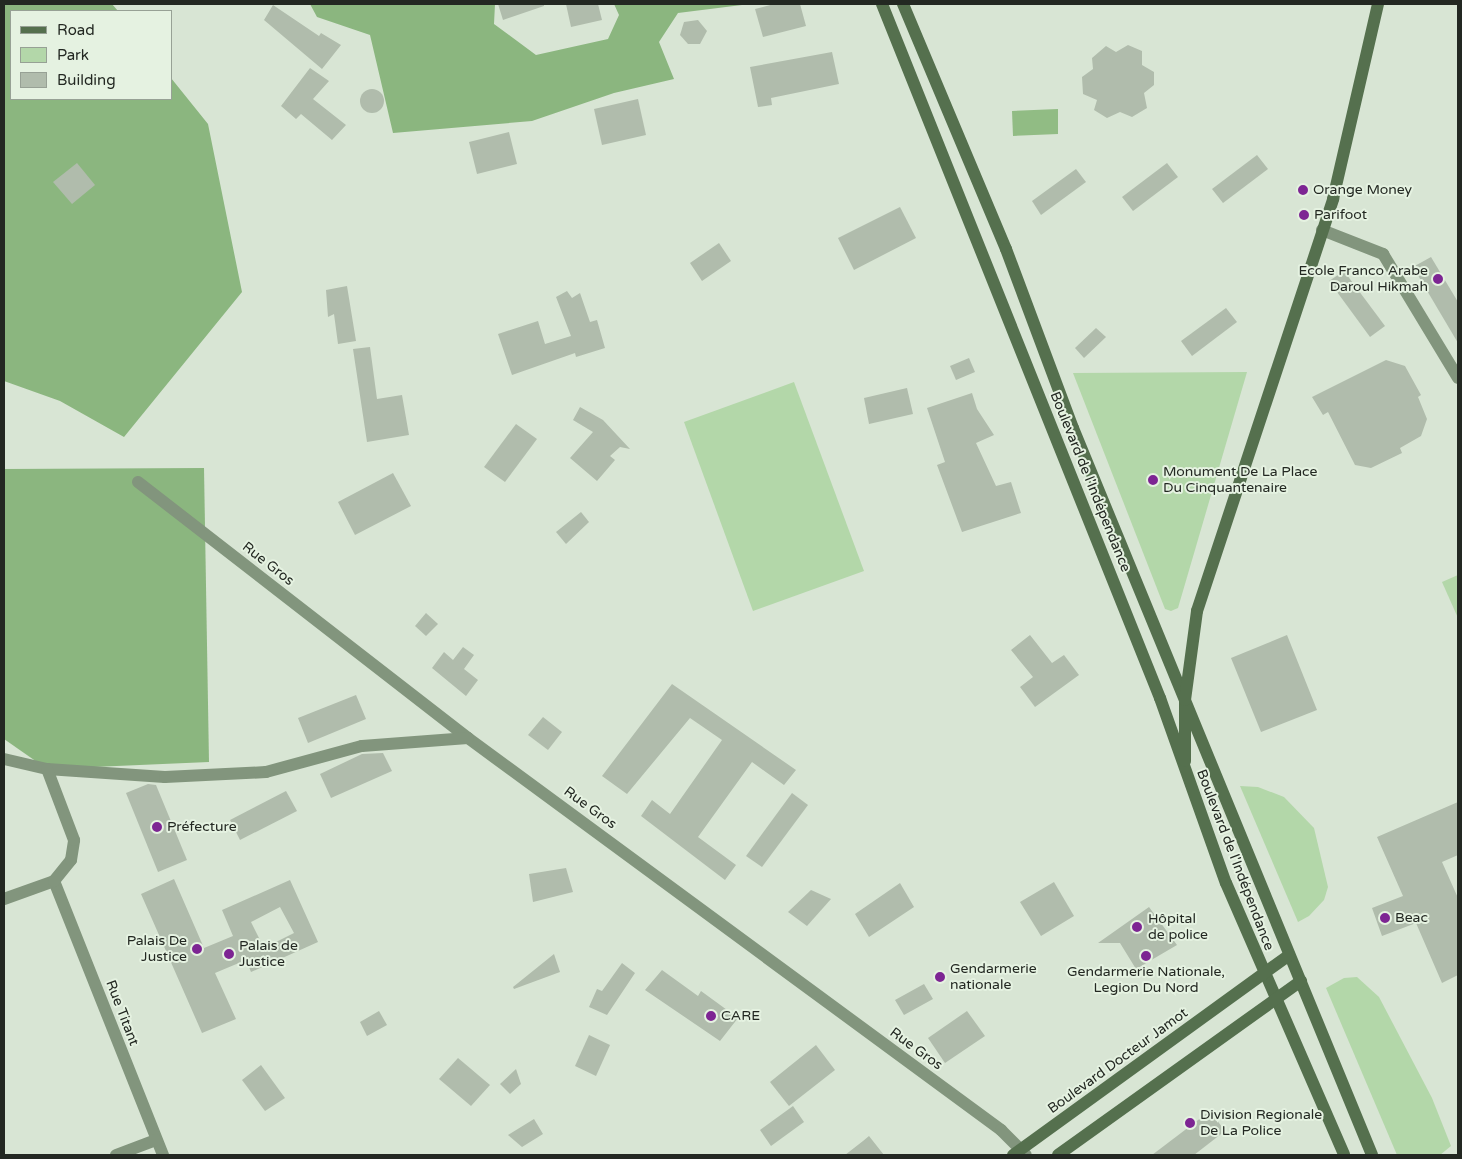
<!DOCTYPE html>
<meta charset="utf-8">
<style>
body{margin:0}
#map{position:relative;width:1462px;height:1159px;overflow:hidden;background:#d8e5d4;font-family:"Varela Round",sans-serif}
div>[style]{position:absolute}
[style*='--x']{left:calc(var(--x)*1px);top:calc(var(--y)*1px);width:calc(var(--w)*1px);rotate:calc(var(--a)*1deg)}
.green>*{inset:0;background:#b3d7a9}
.forest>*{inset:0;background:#8bb67f}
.water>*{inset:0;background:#91bc84}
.building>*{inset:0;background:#b0bcac}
.round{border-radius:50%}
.street>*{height:12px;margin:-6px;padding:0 6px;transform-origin:6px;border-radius:6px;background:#82957d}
.secondary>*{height:12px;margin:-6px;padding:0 6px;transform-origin:6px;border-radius:6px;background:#55704e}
.dots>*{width:14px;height:14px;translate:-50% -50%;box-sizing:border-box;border:2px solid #e5f2e1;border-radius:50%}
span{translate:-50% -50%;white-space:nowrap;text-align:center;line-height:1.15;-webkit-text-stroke:4px #e5f2e1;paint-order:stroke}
.poi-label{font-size:14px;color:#232822}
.left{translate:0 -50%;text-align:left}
.right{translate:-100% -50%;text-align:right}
.street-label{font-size:14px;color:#232822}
.frame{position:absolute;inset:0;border:5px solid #232822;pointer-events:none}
.legend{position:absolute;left:10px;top:10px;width:162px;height:90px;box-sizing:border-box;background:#e5f2e1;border:1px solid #97a195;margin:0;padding:6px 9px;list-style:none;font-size:15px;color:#232822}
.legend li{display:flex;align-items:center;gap:10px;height:25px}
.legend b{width:25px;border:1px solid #97a195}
</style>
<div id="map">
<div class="green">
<i style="clip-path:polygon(1247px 372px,1178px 608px,1171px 611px,1165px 609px,1073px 373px)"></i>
<i style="clip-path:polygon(794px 382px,864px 571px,753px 611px,684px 422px)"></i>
<i style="clip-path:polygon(1458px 575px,1458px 618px,1442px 582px)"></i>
<i style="clip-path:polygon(1240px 786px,1258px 787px,1284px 797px,1314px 828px,1328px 887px,1324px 900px,1309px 916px,1298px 922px)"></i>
<i style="clip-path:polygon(1357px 977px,1379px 997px,1432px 1098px,1451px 1146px,1440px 1155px,1397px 1155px,1326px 988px,1344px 978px)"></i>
</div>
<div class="forest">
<i style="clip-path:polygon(4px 4px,112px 4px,118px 11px,11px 11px,11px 99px,171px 99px,171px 78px,208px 124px,242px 292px,124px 437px,60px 401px,4px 381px)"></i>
<i style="clip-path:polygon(310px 4px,495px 4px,494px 24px,536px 55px,608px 39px,619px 15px,614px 4px,742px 5px,678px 13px,659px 42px,674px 79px,614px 93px,532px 121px,393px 133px,370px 35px,317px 17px)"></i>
<i style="clip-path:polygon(204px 468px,209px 762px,47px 769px,4px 739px,4px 469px)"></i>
</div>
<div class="water">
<i style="clip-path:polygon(1058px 109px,1058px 134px,1013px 136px,1012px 111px)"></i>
</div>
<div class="building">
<i style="clip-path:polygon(498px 4px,544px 4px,544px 6px,503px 20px)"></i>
<i style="clip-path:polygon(566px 4px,598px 4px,602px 20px,571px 27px)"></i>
<i style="clip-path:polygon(774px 4px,800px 4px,806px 26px,763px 37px,755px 9px)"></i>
<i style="clip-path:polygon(273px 5px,319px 36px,321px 33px,341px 45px,322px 69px,264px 20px)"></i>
<i style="clip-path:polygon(698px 20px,707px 31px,700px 44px,688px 44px,680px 35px,684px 22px)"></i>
<i style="clip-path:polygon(1128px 45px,1142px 51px,1142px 65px,1154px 72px,1154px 85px,1144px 93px,1147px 108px,1132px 117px,1120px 112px,1107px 118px,1094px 110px,1097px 100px,1083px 94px,1082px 77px,1093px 69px,1092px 58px,1106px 46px,1116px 52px)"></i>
<i style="clip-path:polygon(832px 52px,839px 84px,771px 98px,772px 105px,758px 107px,750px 67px)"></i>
<i style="clip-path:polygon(310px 68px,329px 81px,313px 99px,346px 125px,332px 140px,301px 114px,296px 119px,281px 106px)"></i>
<i class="round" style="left:360px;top:89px;width:24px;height:24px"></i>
<i style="clip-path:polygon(638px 99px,646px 135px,602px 145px,594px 109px)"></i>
<i style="clip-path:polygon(509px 132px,517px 164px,477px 174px,469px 142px)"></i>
<i style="clip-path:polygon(1257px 155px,1268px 169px,1223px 203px,1212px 189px)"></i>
<i style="clip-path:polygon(77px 163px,95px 185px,72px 204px,53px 182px)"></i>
<i style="clip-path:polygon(1167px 163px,1178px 177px,1133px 211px,1122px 197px)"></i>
<i style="clip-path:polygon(1076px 169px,1086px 182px,1041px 215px,1032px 201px)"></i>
<i style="clip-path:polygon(900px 207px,916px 238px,854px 270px,838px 238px)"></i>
<i style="clip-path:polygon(719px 243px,731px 261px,702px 281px,690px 263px)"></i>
<i style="clip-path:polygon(1431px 257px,1458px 302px,1458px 343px,1413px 267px)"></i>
<i style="clip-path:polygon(1344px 271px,1385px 326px,1370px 337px,1329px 281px)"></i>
<i style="clip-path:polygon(347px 286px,356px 341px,338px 344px,334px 314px,328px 317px,326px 290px)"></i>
<i style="clip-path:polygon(567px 291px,572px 298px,580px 293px,590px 322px,597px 320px,605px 348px,576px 357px,575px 353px,512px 375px,498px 334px,538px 321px,545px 344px,571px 336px,556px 297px)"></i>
<i style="clip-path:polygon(1226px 308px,1237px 322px,1192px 356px,1181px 341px)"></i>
<i style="clip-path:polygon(1096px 328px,1106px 337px,1084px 358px,1075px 348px)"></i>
<i style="clip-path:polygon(370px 347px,377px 399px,402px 395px,409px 435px,367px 442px,353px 349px)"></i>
<i style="clip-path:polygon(969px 358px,975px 372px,956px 380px,950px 366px)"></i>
<i style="clip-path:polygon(1386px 360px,1405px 366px,1421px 395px,1418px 397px,1427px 419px,1421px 436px,1400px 448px,1402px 453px,1371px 468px,1355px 465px,1328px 412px,1323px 415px,1312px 397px)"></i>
<i style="clip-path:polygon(907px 388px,913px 414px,869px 424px,864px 398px)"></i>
<i style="clip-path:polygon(972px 393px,977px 409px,994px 435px,976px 443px,996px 486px,1011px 482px,1021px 513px,962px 532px,937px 465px,945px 462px,927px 408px)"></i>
<i style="clip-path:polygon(580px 407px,603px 420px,630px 449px,620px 447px,610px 456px,615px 460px,597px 481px,570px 458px,593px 432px,573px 420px)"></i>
<i style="clip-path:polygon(516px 424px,537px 439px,505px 482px,484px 467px)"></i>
<i style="clip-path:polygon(393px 473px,411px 506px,355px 535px,338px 502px)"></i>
<i style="clip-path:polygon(581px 512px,589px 522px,566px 544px,556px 532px)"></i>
<i style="clip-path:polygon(426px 613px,438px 624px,426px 636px,415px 626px)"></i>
<i style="clip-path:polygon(1030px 635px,1052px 663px,1064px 655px,1079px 675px,1035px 707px,1020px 687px,1033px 677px,1011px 650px)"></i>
<i style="clip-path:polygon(1287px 635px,1317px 710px,1261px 732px,1231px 658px)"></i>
<i style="clip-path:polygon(463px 647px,474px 655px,464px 669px,478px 680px,466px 696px,432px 668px,444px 652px,453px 660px)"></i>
<i style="clip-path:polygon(672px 684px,796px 770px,784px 785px,752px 762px,698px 837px,736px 865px,725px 880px,641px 816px,652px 800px,670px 814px,722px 740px,690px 718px,627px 794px,602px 776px)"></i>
<i style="clip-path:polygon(356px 695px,366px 719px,308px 743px,298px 718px)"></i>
<i style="clip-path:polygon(543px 717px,562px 732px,548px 750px,528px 735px)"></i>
<i style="clip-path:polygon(383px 753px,392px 771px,331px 798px,320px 774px,362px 754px)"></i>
<i style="clip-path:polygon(148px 784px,156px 785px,187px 860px,158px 872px,126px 793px)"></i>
<i style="clip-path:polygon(286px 791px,297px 811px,240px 840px,230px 820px)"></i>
<i style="clip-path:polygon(792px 793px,808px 805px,762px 867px,746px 856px)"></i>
<i style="clip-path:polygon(1458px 802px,1458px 855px,1442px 862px,1458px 898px,1458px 975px,1442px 983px,1416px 923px,1382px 936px,1372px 908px,1403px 896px,1377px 837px)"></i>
<i style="clip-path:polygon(566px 868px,573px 892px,533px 902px,529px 874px)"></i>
<i style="clip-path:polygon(evenodd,174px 879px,204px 948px,233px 936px,222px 910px,290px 880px,318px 942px,251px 972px,246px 960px,215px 973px,236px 1019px,202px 1033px,141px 894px,174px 879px,280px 907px,294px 933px,264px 948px,251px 922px,280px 907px)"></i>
<i style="clip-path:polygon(1054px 882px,1074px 916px,1041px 936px,1020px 902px)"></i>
<i style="clip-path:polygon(900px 883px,914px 907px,869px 937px,855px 914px)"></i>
<i style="clip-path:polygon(811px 890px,831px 899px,807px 926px,788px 912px)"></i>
<i style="clip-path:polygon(1149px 907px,1177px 945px,1136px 969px,1120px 943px,1098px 943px)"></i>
<i style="clip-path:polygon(554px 954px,560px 972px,514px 989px,513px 987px)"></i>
<i style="clip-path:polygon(622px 963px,635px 973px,607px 1015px,589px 1007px,597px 989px,602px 991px)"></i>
<i style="clip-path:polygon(662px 970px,698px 996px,701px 991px,738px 1018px,720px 1041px,645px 990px)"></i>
<i style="clip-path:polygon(924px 984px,933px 999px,904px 1015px,895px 1000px)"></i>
<i style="clip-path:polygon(379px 1011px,387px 1025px,367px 1036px,360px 1022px)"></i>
<i style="clip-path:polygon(967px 1011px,985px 1036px,945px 1063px,928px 1038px)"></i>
<i style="clip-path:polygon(589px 1035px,610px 1045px,596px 1076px,575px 1066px)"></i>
<i style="clip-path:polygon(816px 1045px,835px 1070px,789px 1106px,770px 1082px)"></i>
<i style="clip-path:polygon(458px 1058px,490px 1085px,471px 1106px,439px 1079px)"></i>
<i style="clip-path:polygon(261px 1065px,285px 1098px,265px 1111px,242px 1080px)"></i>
<i style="clip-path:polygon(516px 1069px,521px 1084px,510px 1094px,500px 1084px)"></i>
<i style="clip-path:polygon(793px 1106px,804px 1122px,771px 1146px,760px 1130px)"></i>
<i style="clip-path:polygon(1210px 1111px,1225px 1131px,1194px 1155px,1152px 1155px)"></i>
<i style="clip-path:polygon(534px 1119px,543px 1134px,522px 1147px,508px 1135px)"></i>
<i style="clip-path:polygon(869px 1136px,884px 1155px,845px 1155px,863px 1141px)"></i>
</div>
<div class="street">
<i style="--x:1322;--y:230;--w:66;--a:21.5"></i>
<i style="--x:1383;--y:254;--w:145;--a:58.8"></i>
<i style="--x:138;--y:482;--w:418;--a:37.8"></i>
<i style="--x:468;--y:738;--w:662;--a:36.33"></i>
<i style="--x:1001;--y:1130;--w:35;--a:45"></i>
<i style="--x:4;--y:759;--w:44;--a:13.1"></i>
<i style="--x:47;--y:769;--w:118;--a:3.9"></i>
<i style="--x:165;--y:777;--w:101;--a:-2.8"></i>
<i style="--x:266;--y:772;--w:99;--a:-15.2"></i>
<i style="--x:362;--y:746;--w:106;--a:-4.3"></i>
<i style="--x:54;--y:881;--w:295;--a:68.3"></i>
<i style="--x:4;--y:899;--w:53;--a:-19.8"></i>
<i style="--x:54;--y:881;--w:27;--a:-51"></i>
<i style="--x:71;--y:860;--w:20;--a:-81"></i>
<i style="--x:74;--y:840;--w:76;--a:-110.8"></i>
<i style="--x:116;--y:1155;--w:43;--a:-20.6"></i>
</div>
<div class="secondary">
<i style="--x:882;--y:4;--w:748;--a:68.17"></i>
<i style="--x:1160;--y:698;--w:196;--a:70.4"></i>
<i style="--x:1226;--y:883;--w:296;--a:66.5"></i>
<i style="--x:903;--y:4;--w:266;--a:67.2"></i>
<i style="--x:1006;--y:249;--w:191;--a:69.5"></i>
<i style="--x:1073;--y:428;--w:786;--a:67.64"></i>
<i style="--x:1185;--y:761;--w:61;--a:-90"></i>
<i style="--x:1185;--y:700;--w:90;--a:-82.3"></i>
<i style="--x:1197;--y:611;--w:434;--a:-71.7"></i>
<i style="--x:1333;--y:199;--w:200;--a:-77"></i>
<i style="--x:1013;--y:1155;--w:341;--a:-35.9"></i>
<i style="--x:1058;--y:1155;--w:299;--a:-35.6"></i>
</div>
<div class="dots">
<i style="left:1303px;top:190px;background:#7d2593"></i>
<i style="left:1304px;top:215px;background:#7d2593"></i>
<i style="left:1438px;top:279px;background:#7d2593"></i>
<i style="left:1153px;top:480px;background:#7d2593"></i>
<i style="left:157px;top:827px;background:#7d2593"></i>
<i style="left:1385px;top:918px;background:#7d2593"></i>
<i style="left:1137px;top:927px;background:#7d2593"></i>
<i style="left:197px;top:949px;background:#7d2593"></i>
<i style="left:229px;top:954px;background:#7d2593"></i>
<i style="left:1146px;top:956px;background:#7d2593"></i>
<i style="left:940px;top:977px;background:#7d2593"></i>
<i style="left:711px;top:1016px;background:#7d2593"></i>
<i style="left:1190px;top:1123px;background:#7d2593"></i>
</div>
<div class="poi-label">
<span class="left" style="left:1313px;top:190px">Orange Money</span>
<span class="left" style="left:1314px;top:215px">Parifoot</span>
<span class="right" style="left:1428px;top:279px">Ecole Franco Arabe<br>Daroul Hikmah</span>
<span class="left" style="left:1163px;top:480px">Monument De La Place<br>Du Cinquantenaire</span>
<span class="left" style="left:167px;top:827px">Préfecture</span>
<span class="left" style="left:1395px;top:918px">Beac</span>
<span class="left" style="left:1148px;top:927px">Hôpital<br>de police</span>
<span class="right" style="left:187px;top:949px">Palais De<br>Justice</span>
<span class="left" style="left:239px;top:954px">Palais de<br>Justice</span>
<span class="left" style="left:950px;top:977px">Gendarmerie<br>nationale</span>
<span style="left:1146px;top:980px">Gendarmerie Nationale,<br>Legion Du Nord</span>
<span class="left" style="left:721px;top:1016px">CARE</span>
<span class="left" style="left:1200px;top:1123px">Division Regionale<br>De La Police</span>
</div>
<div class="street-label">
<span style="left:1090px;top:482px;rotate:68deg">Boulevard de l'Indépendance</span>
<span style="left:268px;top:564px;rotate:38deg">Rue Gros</span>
<span style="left:590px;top:808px;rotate:36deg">Rue Gros</span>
<span style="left:1235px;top:860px;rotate:69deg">Boulevard de l'Indépendance</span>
<span style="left:122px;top:1013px;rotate:69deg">Rue Titant</span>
<span style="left:916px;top:1049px;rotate:36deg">Rue Gros</span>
<span style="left:1118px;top:1061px;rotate:-36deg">Boulevard Docteur Jamot</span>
</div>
<div class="frame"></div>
<ul class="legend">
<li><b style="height:6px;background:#55704e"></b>Road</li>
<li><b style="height:14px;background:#b3d7a9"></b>Park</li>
<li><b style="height:14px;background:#b0bcac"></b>Building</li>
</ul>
</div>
